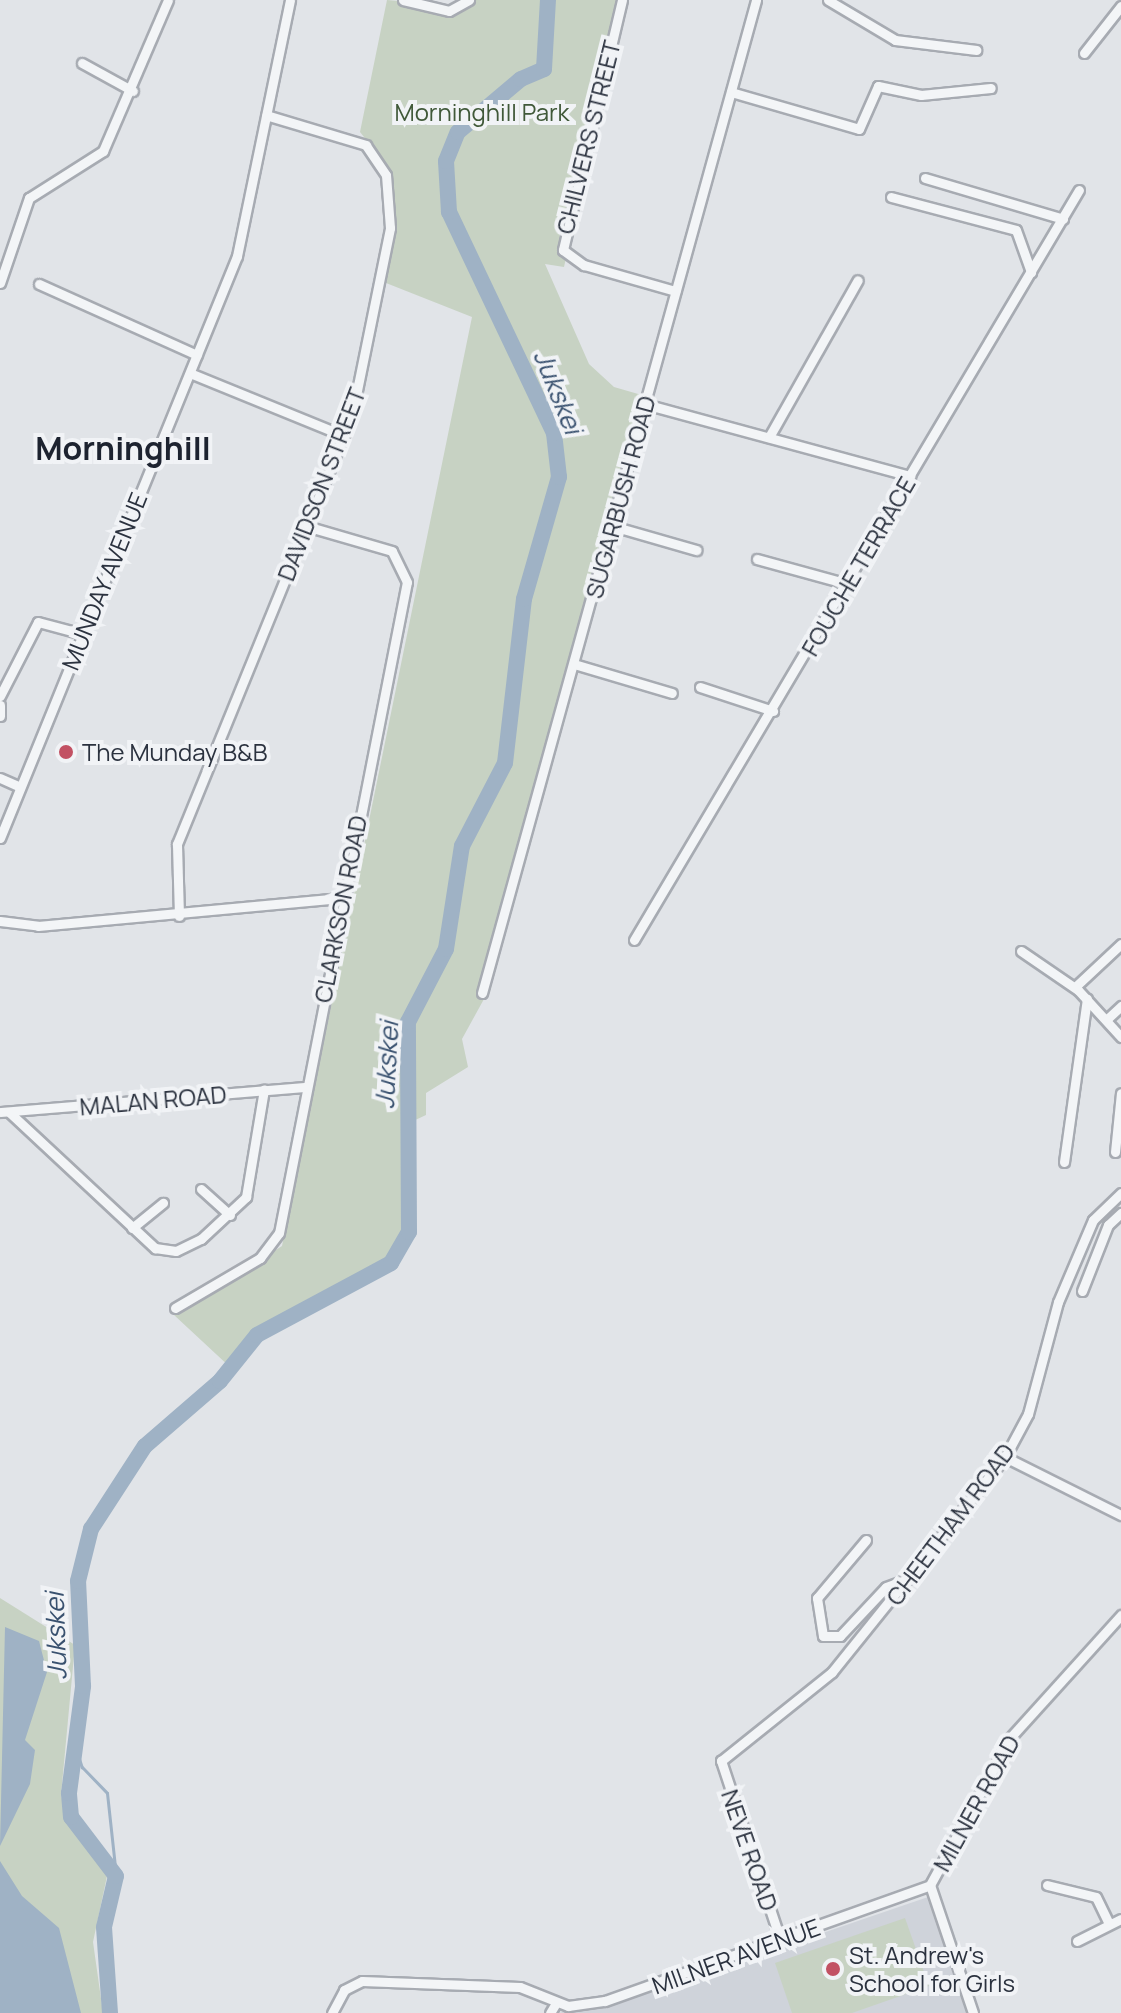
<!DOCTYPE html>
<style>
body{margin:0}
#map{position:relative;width:1121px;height:2013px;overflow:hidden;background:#e1e4e8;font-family:Manrope,sans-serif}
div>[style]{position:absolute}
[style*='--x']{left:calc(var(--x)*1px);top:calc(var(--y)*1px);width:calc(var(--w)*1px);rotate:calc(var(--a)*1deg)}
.built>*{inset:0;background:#cfd3da}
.green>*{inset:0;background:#c7d2c3}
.water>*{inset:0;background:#9fb2c5}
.stream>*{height:3px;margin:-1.5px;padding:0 1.5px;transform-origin:1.5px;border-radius:1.5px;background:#9fb2c5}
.river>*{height:16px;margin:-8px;padding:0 8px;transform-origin:8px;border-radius:8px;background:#9fb2c5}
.roads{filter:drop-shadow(2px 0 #a7abb2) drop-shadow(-2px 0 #a7abb2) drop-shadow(0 2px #a7abb2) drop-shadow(0 -2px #a7abb2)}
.street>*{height:9px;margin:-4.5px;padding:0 4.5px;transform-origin:4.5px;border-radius:4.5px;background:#f3f5f7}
.dots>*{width:22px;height:22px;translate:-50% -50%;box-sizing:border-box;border:4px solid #f1f3f6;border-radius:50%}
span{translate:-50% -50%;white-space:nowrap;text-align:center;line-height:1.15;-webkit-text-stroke:8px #f1f3f6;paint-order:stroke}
.park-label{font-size:24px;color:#405939}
.street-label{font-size:24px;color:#2b323f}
.poi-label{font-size:24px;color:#2b323f}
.left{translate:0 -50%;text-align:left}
.water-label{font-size:26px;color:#39516f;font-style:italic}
.district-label{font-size:32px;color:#1d2330;font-weight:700}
</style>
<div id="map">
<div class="built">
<i style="clip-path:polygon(931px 1896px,970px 2013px,558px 2013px,632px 1998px)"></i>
</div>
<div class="green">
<i style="clip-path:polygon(387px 0,453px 6px,463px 0,624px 0,564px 267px,545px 264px,589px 364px,614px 387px,652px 398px,484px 999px,462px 1039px,468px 1067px,426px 1093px,426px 1115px,411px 1122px,404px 1246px,391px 1263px,257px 1335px,231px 1368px,174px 1315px,282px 1246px,472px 317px,386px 283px,390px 187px,384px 162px,360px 132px)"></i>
<i style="clip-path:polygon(0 1598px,75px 1645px,61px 1795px,66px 1815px,107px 1876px,93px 1942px,103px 2013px,0 2013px)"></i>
<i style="clip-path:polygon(905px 1918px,929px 1986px,852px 2013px,792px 2013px,775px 1963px)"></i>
</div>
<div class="water">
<i style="clip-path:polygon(5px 1627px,39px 1641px,47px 1672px,25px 1740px,35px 1750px,30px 1784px,0 1846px)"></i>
<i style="clip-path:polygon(0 1861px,22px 1896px,59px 1928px,81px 2013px,0 2013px)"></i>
</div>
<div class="stream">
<i style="--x:72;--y:1737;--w:32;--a:72"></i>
<i style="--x:82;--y:1767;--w:36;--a:46"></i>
<i style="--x:107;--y:1793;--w:83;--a:83.8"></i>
</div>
<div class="river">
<i style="--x:110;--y:2013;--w:86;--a:-94"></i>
<i style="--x:104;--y:1927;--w:52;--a:-76.8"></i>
<i style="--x:116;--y:1876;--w:74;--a:-127.3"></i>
<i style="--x:71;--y:1817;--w:24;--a:-95"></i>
<i style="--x:69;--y:1793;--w:108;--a:-82.5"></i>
<i style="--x:83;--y:1686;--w:105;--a:-92.7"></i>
<i style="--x:78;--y:1581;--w:54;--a:-76"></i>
<i style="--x:91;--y:1529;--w:99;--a:-57"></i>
<i style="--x:145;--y:1446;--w:99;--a:-40.9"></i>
<i style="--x:220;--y:1381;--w:59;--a:-51.2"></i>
<i style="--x:257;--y:1335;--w:152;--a:-28.2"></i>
<i style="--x:391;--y:1263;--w:36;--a:-60"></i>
<i style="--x:409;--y:1232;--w:210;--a:-90.3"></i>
<i style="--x:408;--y:1022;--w:82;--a:-62.5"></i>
<i style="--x:446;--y:949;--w:104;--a:-81.2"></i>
<i style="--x:462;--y:846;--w:93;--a:-62.6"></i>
<i style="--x:505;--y:763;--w:165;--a:-83.4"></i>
<i style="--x:524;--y:599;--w:127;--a:-74"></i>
<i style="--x:559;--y:477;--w:44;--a:-96.5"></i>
<i style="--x:554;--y:433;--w:245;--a:-115.4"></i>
<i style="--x:449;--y:212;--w:51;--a:-93.4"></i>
<i style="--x:446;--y:161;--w:31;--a:-68"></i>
<i style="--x:458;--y:132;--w:82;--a:-40.1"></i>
<i style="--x:521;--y:79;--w:25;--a:-23"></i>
<i style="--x:544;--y:69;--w:69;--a:-86.7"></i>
</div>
<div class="roads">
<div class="street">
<i style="--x:403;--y:0;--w:47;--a:13.4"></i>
<i style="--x:449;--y:11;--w:23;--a:-29"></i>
<i style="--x:622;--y:0;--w:257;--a:103.3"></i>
<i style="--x:563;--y:250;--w:26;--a:36"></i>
<i style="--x:584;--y:265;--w:95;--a:15.9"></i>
<i style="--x:828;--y:0;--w:78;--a:30.8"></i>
<i style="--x:895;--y:40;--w:82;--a:7"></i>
<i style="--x:1084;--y:53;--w:60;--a:-51.8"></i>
<i style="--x:82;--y:63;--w:58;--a:28.8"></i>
<i style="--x:731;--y:92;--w:133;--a:16.1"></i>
<i style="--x:859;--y:129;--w:47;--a:-66.2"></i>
<i style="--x:878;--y:86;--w:44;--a:11.8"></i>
<i style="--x:921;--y:95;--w:70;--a:-5.7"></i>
<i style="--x:925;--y:178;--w:144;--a:16.5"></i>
<i style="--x:891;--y:197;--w:129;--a:14.8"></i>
<i style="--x:1016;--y:230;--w:45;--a:70.3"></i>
<i style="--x:0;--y:283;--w:90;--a:-71.2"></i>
<i style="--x:29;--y:198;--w:88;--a:-32.4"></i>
<i style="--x:103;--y:151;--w:164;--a:-66.7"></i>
<i style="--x:39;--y:284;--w:173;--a:24.2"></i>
<i style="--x:190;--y:373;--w:166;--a:22.2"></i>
<i style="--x:645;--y:404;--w:275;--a:15.2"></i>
<i style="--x:769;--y:437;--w:180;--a:-60.5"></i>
<i style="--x:609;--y:525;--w:91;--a:16"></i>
<i style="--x:757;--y:559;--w:94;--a:15.4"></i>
<i style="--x:574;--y:664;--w:102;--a:16.5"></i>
<i style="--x:700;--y:687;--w:77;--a:18.2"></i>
<i style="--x:0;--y:696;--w:83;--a:-62.8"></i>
<i style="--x:38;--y:622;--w:47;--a:14.9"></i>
<i style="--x:0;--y:705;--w:11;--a:90"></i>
<i style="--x:0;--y:778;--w:22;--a:24"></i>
<i style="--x:0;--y:838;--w:628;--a:-67.84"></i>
<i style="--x:237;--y:256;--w:261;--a:-78.3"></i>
<i style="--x:179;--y:916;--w:72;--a:-91.6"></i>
<i style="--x:177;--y:844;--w:463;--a:-67.8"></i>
<i style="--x:352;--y:415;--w:191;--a:-78.5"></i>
<i style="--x:390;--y:228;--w:53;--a:-94.3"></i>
<i style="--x:386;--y:175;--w:36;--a:-124"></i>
<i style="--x:366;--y:145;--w:104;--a:-163.3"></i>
<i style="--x:0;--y:921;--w:38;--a:7"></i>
<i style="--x:38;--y:926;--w:304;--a:-5.3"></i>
<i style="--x:634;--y:940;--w:872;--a:-59.32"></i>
<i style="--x:1021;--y:951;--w:69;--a:34.4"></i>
<i style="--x:1078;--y:990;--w:64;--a:47.5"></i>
<i style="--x:1075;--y:987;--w:63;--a:-43.1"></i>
<i style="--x:482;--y:993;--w:1030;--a:-74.57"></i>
<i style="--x:1106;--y:1020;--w:21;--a:-43"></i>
<i style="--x:0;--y:1112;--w:307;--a:-4.7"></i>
<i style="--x:9;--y:1112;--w:200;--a:43"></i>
<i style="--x:155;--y:1248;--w:21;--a:8"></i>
<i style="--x:176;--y:1251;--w:28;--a:-26"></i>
<i style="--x:201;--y:1239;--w:62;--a:-43"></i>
<i style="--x:246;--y:1197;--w:109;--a:-80.5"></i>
<i style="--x:1115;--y:1152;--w:59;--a:-84.2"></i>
<i style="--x:1064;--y:1162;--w:165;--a:-82"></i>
<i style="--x:201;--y:1189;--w:39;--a:42"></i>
<i style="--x:132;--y:1228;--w:40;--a:-39"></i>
<i style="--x:1082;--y:1291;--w:71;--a:-68.5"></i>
<i style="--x:1108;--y:1225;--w:18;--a:-43"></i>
<i style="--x:175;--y:1308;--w:99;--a:-30.5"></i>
<i style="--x:260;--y:1258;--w:31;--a:-53"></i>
<i style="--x:279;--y:1233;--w:663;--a:-78.88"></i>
<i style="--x:407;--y:582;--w:34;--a:-116"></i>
<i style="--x:392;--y:551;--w:90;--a:-163.8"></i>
<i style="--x:1005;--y:1457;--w:130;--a:26.6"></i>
<i style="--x:866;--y:1540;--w:76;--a:130.2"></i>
<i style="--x:817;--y:1598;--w:38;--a:81"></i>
<i style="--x:823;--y:1636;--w:17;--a:0"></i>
<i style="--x:840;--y:1636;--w:67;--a:-46.8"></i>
<i style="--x:886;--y:1587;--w:29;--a:-20"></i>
<i style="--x:930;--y:1885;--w:167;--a:-61.4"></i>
<i style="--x:1010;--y:1738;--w:166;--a:-47.9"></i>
<i style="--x:930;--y:1885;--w:135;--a:71.4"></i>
<i style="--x:1047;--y:1885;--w:50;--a:13.8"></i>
<i style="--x:1096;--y:1897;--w:28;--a:64"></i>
<i style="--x:780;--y:1939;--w:188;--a:-108.3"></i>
<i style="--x:721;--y:1761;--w:142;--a:-38.7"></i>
<i style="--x:832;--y:1672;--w:276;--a:-51.2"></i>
<i style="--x:1005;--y:1457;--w:49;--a:-61.9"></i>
<i style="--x:1028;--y:1414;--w:116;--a:-75"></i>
<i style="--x:1058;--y:1302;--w:89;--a:-66.9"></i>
<i style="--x:1093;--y:1220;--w:39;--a:-44"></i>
<i style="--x:1077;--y:1941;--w:49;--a:-26.6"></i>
<i style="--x:332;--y:2013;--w:26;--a:-62"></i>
<i style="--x:344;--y:1990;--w:20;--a:-27"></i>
<i style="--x:362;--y:1981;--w:158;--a:2.2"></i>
<i style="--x:520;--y:1987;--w:52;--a:21.6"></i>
<i style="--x:568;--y:2006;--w:37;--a:-8"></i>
<i style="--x:605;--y:2001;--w:345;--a:-19.6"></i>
<i style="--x:550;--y:2013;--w:12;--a:-59"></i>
</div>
</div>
<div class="dots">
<i style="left:66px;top:752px;background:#c25163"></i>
<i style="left:833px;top:1969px;background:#c25163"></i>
</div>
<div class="park-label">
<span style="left:482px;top:112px">Morninghill Park</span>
</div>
<div class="street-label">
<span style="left:588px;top:137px;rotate:-76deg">CHILVERS STREET</span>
<span style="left:321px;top:484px;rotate:-69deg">DAVIDSON STREET</span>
<span style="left:620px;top:497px;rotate:-75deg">SUGARBUSH ROAD</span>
<span style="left:858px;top:566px;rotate:-60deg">FOUCHE TERRACE</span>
<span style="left:104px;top:581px;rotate:-68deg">MUNDAY AVENUE</span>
<span style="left:340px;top:909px;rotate:-79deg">CLARKSON ROAD</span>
<span style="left:153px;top:1100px;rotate:-5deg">MALAN ROAD</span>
<span style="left:950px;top:1524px;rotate:-53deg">CHEETHAM ROAD</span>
<span style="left:976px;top:1803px;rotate:-61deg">MILNER ROAD</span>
<span style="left:750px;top:1850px;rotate:71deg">NEVE ROAD</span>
<span style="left:736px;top:1956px;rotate:-20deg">MILNER AVENUE</span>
</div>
<div class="poi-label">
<span class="left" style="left:82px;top:752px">The Munday B&amp;B</span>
<span class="left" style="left:849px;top:1969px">St. Andrew's<br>School for Girls</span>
</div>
<div class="water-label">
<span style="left:558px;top:392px;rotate:68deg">Jukskei</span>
<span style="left:387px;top:1065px;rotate:-87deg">Jukskei</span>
<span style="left:56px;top:1636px;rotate:-92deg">Jukskei</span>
</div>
<div class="district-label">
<span style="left:123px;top:448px">Morninghill</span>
</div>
</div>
